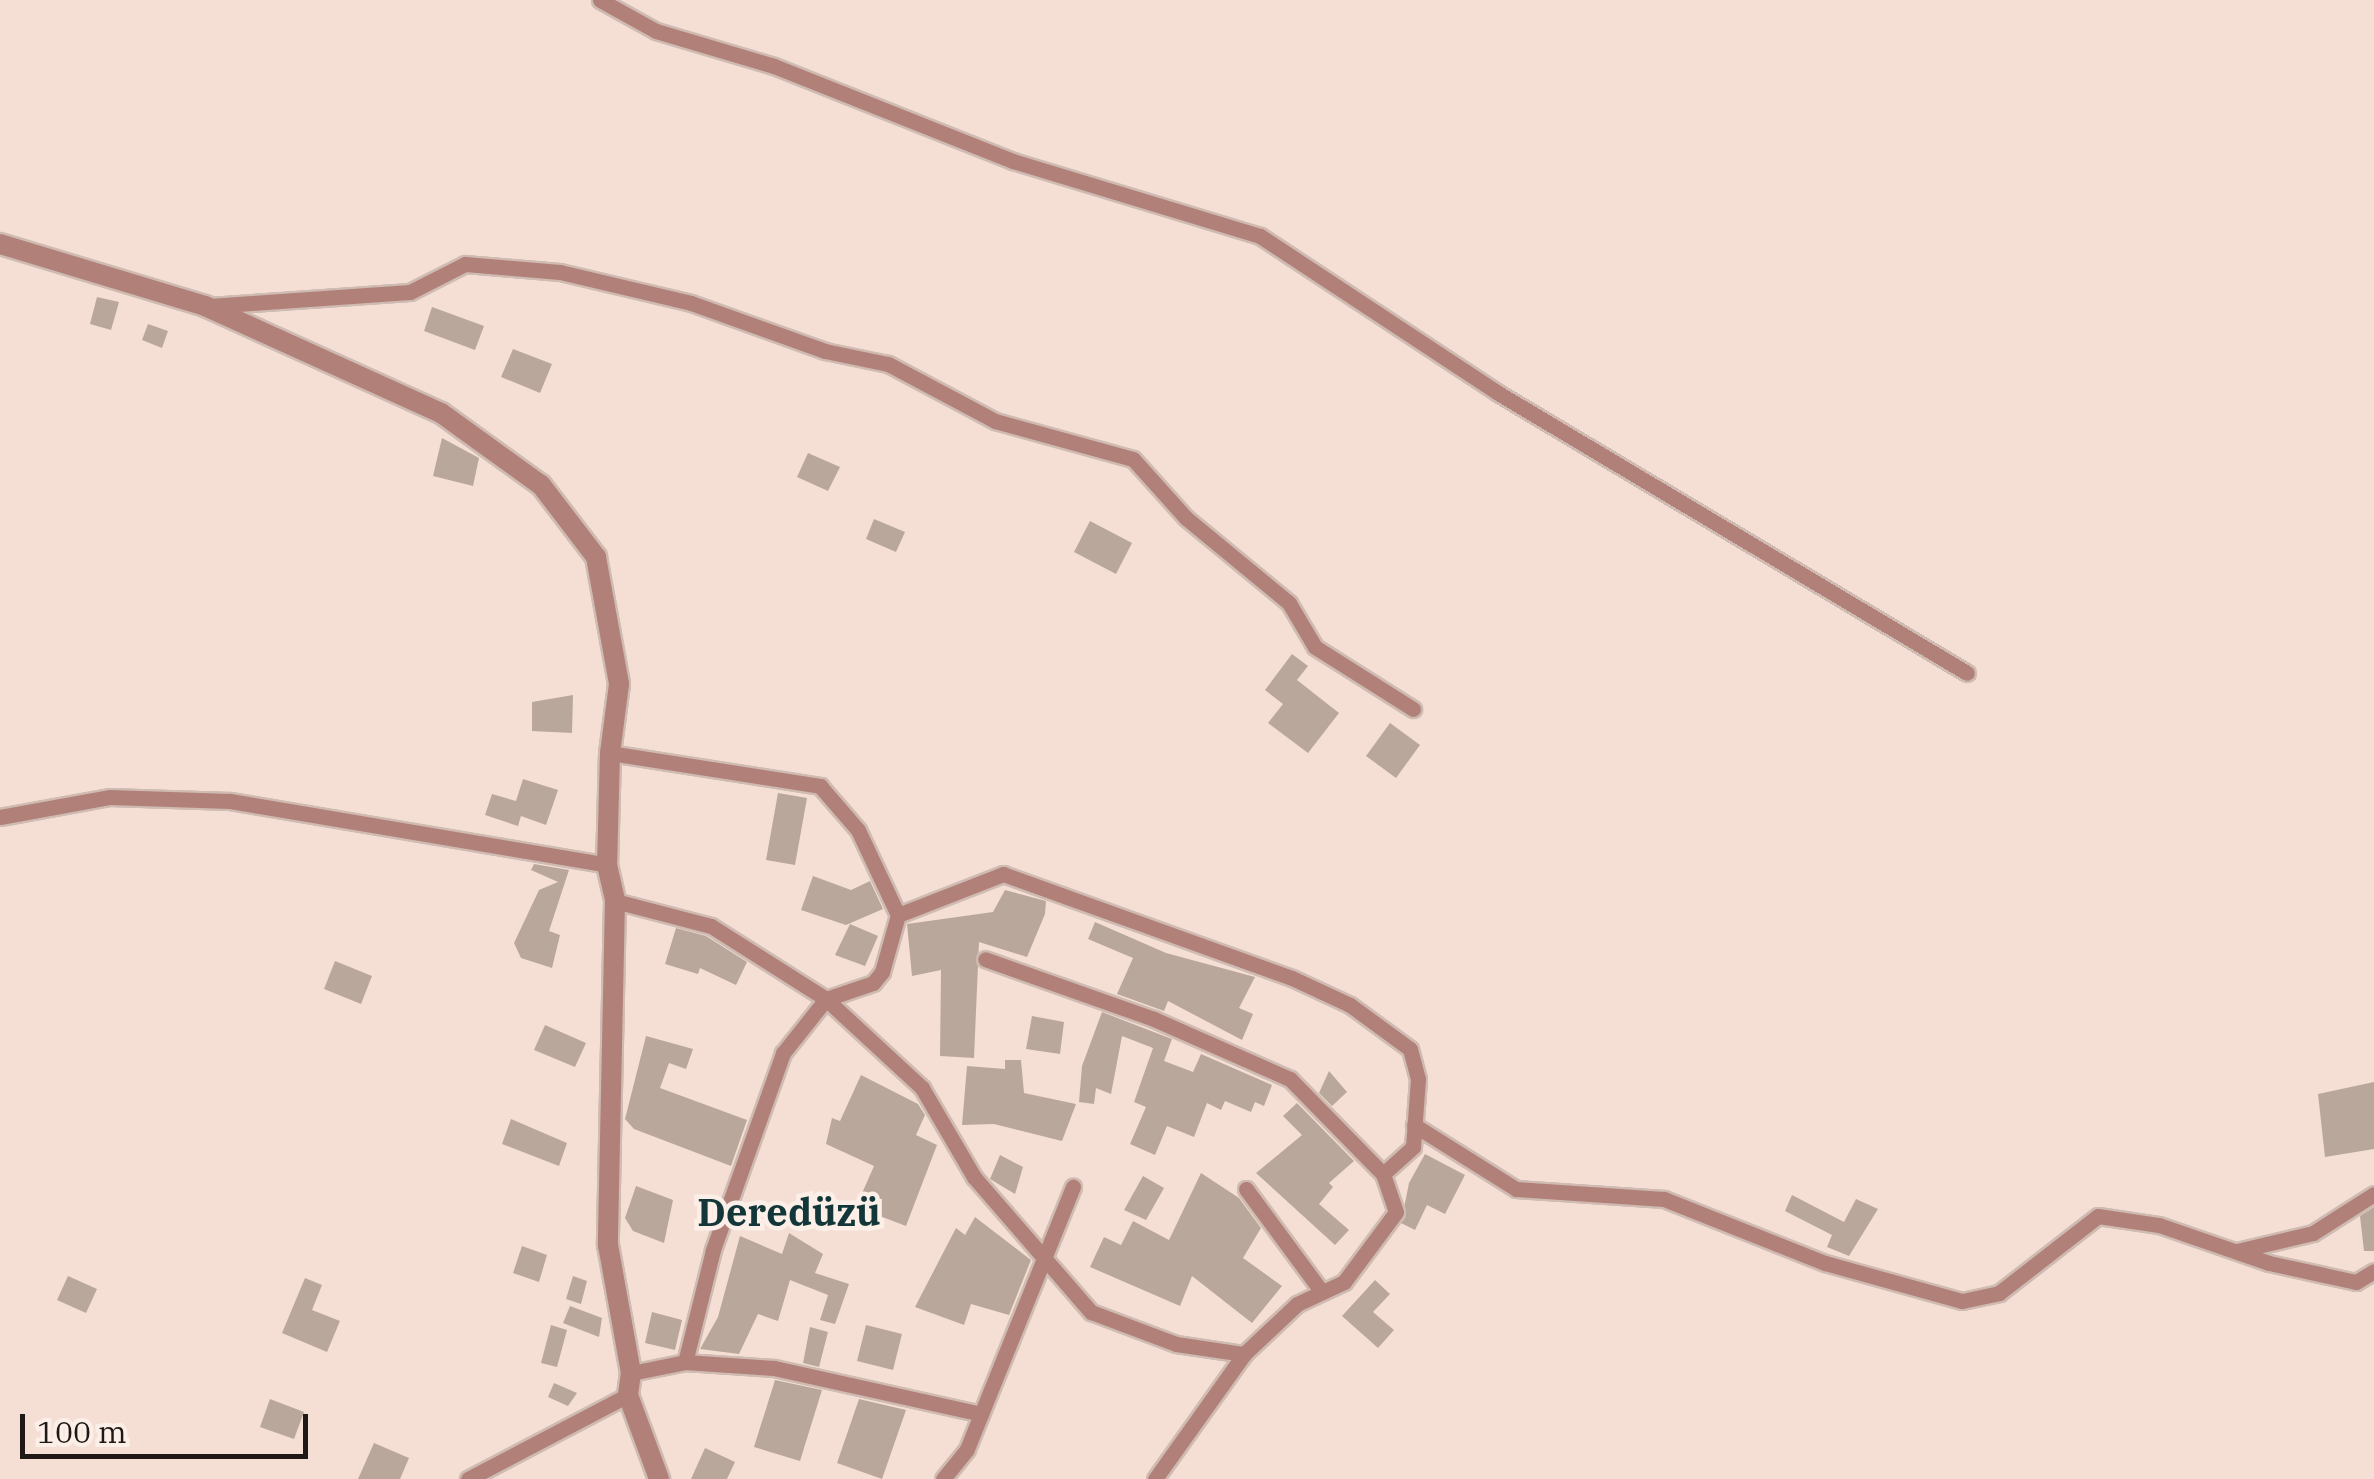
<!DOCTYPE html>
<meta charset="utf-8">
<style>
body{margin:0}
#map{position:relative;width:2374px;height:1479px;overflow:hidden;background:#f5dfd5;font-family:"IBM Plex Serif",serif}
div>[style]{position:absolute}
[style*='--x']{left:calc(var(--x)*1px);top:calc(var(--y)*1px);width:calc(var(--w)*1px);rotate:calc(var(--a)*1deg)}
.building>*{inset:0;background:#baa79b}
.roads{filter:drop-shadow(2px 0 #cfbbb2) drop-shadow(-2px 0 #cfbbb2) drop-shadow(0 2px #cfbbb2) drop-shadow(0 -2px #cfbbb2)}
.minor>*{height:15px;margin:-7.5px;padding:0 7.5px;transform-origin:7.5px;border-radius:7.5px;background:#b18179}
.tertiary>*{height:20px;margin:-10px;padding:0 10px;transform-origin:10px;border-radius:10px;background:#b18179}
span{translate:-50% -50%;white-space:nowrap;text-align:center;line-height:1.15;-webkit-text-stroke:9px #fcefe8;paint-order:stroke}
.quarter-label{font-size:38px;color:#133638;font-weight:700}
.scale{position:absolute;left:20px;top:1414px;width:288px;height:45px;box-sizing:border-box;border:5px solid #201815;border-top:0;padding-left:12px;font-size:30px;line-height:35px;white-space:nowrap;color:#201815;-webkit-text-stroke:8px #fcefe8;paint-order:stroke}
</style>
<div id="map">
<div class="building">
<i style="clip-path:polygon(97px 297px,119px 302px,111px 330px,90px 324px)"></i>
<i style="clip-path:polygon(432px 307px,484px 326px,475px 350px,424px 331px)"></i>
<i style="clip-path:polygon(148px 324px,168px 331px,162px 348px,142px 340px)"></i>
<i style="clip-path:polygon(513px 349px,552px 364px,540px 393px,501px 377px)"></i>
<i style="clip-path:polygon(442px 438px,479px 458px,473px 486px,433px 476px)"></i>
<i style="clip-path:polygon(808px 453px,840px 467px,828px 491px,797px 477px)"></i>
<i style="clip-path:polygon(874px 519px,905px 532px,896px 552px,866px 539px)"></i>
<i style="clip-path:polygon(1090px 521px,1132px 543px,1116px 574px,1074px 552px)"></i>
<i style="clip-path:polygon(1292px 654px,1308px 666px,1297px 680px,1339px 713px,1308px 753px,1268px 723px,1283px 704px,1265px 690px)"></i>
<i style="clip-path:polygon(573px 695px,572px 733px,532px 731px,532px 702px)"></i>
<i style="clip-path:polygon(1390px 723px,1420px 745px,1396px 778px,1366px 756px)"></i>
<i style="clip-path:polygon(523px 779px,558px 790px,546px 825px,521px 816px,518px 826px,485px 815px,492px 794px,516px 801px)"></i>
<i style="clip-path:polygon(778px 793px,807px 798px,795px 865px,766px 860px)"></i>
<i style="clip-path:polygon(534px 864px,569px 870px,549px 931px,560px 935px,552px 968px,521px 958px,514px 943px,539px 890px,558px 882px,531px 870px)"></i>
<i style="clip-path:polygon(813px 876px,851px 890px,870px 881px,883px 909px,846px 925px,801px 910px)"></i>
<i style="clip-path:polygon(1005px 890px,1046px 901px,1045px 914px,1027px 957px,979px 942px,974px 1058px,940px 1056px,941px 970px,912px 976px,907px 924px,993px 912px)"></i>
<i style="clip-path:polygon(1095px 922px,1166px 953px,1255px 977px,1239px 1008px,1253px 1014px,1242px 1040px,1168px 1001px,1164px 1011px,1117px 994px,1133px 958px,1088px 939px)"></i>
<i style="clip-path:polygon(850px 924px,878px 936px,865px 966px,835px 955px)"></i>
<i style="clip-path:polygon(676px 928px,706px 936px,747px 962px,736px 985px,700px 968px,698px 974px,665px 964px)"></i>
<i style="clip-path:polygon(335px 961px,372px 976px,361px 1004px,324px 989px)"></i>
<i style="clip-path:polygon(1102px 1012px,1172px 1039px,1164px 1061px,1193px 1072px,1201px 1054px,1272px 1085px,1264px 1106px,1255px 1102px,1251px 1112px,1225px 1101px,1221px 1110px,1207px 1103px,1194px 1137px,1167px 1126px,1155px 1155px,1130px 1144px,1146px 1107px,1134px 1102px,1153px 1048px,1122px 1036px,1111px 1094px,1096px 1088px,1094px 1104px,1079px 1102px,1082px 1066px)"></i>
<i style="clip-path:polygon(1032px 1016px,1064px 1022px,1060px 1054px,1026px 1049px)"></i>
<i style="clip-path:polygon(545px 1025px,586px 1043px,575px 1067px,534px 1050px)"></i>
<i style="clip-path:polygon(646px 1036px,693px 1049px,686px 1069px,669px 1063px,660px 1088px,747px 1120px,731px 1166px,634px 1129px,625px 1119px)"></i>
<i style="clip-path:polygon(1005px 1060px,1021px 1060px,1024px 1093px,1076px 1104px,1062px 1141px,994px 1124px,962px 1125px,967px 1066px,1005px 1069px)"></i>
<i style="clip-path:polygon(1329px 1071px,1347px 1092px,1332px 1106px,1319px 1093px)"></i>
<i style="clip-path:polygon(861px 1075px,918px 1104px,925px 1115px,916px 1135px,937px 1145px,906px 1226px,856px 1207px,874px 1166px,826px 1144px,832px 1118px,840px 1121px)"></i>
<i style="clip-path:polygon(2374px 1082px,2374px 1149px,2325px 1157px,2318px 1094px)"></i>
<i style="clip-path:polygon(1297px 1103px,1354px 1161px,1329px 1183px,1333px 1187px,1319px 1204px,1349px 1230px,1335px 1245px,1256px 1173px,1302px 1135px,1283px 1116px)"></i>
<i style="clip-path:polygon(511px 1119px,567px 1143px,559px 1166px,502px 1144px)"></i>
<i style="clip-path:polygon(1425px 1154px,1465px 1175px,1445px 1214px,1427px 1205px,1415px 1230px,1401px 1223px,1409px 1183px)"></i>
<i style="clip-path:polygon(1000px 1155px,1023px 1167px,1015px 1194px,990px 1179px)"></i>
<i style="clip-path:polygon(1201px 1173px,1239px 1198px,1261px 1228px,1243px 1258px,1282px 1286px,1252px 1323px,1192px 1276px,1180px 1306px,1090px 1267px,1104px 1237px,1121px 1245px,1133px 1221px,1169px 1240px)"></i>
<i style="clip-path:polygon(1143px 1176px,1164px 1188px,1146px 1220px,1124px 1210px)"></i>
<i style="clip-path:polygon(636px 1186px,673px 1200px,664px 1243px,633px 1231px,625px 1218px)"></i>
<i style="clip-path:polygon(1792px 1195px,1844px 1222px,1856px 1199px,1878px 1209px,1849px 1256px,1827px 1247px,1832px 1235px,1785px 1211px)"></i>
<i style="clip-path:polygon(2374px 1207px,2374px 1251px,2364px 1251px,2360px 1216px)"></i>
<i style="clip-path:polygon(975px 1217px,1031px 1260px,1009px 1315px,971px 1304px,964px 1325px,915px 1307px,956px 1228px,965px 1235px)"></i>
<i style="clip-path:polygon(789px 1233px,823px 1254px,815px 1273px,849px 1284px,835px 1324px,820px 1320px,828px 1295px,790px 1280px,778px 1321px,758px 1314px,739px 1354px,700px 1349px,718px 1317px,740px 1236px,782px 1254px)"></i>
<i style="clip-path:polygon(522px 1246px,547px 1255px,539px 1282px,513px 1273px)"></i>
<i style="clip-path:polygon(68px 1276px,97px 1289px,86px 1313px,57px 1300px)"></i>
<i style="clip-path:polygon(573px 1276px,587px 1281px,581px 1304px,566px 1299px)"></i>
<i style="clip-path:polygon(305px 1278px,322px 1285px,312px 1310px,340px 1321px,327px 1352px,282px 1333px)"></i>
<i style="clip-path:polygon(1375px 1280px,1390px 1294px,1373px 1312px,1394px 1330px,1378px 1348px,1342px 1316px)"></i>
<i style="clip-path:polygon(570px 1306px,602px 1318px,599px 1337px,563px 1323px)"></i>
<i style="clip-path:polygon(652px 1312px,682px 1320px,675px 1350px,645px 1343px)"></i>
<i style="clip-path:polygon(551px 1325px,567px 1330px,557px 1367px,541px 1363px)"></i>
<i style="clip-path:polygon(866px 1325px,902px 1334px,893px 1370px,857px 1361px)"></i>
<i style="clip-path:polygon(810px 1327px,828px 1332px,819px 1367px,803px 1363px)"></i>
<i style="clip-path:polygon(775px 1380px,822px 1390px,800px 1461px,754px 1447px)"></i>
<i style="clip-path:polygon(554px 1383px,577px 1393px,568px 1406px,548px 1397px)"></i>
<i style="clip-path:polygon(270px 1399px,304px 1412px,294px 1439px,260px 1427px)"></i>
<i style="clip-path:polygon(859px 1399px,906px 1410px,882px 1479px,837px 1463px)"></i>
<i style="clip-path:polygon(374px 1443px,409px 1458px,400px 1479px,358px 1479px)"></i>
<i style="clip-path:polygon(705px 1448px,735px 1462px,727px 1479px,691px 1479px)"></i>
</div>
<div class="roads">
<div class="minor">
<i style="--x:600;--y:0;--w:64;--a:29"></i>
<i style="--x:656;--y:31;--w:123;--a:16.5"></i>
<i style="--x:774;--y:66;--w:257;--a:21.7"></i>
<i style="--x:1013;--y:161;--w:258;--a:16.9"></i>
<i style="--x:1260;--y:236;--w:285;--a:33.4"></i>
<i style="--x:1498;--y:393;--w:546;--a:30.84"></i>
<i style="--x:209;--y:306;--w:201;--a:-4"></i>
<i style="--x:410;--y:292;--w:62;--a:-27"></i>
<i style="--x:465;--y:264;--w:95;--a:4.8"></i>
<i style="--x:560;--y:272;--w:135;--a:13.3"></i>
<i style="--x:691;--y:303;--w:142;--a:19.7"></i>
<i style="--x:825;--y:351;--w:64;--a:11.7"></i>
<i style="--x:888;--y:364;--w:121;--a:28"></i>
<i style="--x:995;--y:421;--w:143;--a:15.4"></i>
<i style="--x:1133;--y:459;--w:79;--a:48.1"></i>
<i style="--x:1186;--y:518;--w:134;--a:39.5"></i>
<i style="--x:1289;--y:603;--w:51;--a:59.4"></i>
<i style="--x:1315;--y:647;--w:116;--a:32.3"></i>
<i style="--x:610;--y:753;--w:213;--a:8.9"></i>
<i style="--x:820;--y:786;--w:58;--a:49.2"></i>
<i style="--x:858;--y:830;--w:94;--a:64.8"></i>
<i style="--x:898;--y:915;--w:59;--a:105.7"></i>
<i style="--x:882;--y:972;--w:14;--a:129"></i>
<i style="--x:873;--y:983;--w:50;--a:161.2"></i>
<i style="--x:826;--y:999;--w:69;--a:128.5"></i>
<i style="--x:783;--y:1053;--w:209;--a:109.6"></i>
<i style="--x:713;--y:1250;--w:115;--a:104"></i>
<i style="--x:0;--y:817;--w:112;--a:-10.3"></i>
<i style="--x:110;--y:797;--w:120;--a:1.9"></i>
<i style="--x:230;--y:801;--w:382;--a:9.6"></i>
<i style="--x:615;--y:901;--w:99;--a:14.6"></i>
<i style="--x:711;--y:926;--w:136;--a:32.4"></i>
<i style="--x:826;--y:999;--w:131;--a:42.8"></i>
<i style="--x:922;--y:1088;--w:103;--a:59.7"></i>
<i style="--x:974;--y:1177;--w:179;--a:49.1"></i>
<i style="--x:1091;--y:1312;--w:91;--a:20.6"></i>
<i style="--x:1176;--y:1344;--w:69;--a:8.4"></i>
<i style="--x:898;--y:915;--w:113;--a:-21.3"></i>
<i style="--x:1003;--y:874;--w:307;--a:19.8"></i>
<i style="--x:1292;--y:978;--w:64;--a:25"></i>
<i style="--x:1350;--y:1005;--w:74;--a:36.3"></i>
<i style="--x:1410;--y:1049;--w:31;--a:75"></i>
<i style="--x:1418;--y:1079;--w:68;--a:94.2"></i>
<i style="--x:1413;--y:1147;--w:40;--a:138"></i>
<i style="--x:1383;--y:1174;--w:133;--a:-134.4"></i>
<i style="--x:1290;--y:1079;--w:149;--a:-156.2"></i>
<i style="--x:1154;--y:1019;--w:179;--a:-160.5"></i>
<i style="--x:1414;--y:1125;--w:120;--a:32.1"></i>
<i style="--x:1516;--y:1189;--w:148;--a:3.9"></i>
<i style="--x:1664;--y:1199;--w:173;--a:21.7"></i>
<i style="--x:1825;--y:1263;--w:142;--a:15.5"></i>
<i style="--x:1962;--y:1301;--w:38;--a:-12"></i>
<i style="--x:1999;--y:1293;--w:125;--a:-37.9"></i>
<i style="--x:2098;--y:1216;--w:62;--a:8.4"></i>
<i style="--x:2159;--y:1225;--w:116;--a:19.1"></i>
<i style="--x:2269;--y:1263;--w:89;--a:12.3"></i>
<i style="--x:2356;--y:1282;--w:21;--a:-31"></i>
<i style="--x:1246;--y:1189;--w:128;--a:53.6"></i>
<i style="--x:2237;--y:1251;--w:78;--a:-13.3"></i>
<i style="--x:2313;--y:1233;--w:72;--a:-32.6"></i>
<i style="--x:631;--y:1373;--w:55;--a:-11.5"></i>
<i style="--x:685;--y:1362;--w:89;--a:3.9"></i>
<i style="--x:774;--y:1368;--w:212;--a:12.5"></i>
<i style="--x:468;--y:1479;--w:181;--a:-27.7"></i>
<i style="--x:943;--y:1479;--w:38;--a:-51"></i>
<i style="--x:967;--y:1449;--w:283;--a:-68"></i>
<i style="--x:1155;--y:1479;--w:153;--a:-54.5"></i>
<i style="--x:1244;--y:1354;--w:73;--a:-43.3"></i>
<i style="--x:1297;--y:1304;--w:52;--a:-25.1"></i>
<i style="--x:1344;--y:1282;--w:87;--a:-53.4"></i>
<i style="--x:1396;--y:1212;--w:40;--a:-108.9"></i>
</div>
<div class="tertiary">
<i style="--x:0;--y:244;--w:214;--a:16.8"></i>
<i style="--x:205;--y:306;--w:259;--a:24.4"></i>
<i style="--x:441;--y:413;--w:123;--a:35.8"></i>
<i style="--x:541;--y:485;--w:91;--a:52.6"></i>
<i style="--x:596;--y:557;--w:129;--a:79.7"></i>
<i style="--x:619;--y:684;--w:70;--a:97.4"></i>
<i style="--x:610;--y:753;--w:112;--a:91.5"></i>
<i style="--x:607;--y:865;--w:37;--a:77"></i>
<i style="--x:615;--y:901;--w:344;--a:91.2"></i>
<i style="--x:608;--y:1245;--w:130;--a:79.8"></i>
<i style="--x:631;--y:1373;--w:22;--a:98"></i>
<i style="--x:628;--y:1395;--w:90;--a:69.7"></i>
</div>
</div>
<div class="quarter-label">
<span style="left:789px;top:1212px">Deredüzü</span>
</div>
<div class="scale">100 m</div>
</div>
